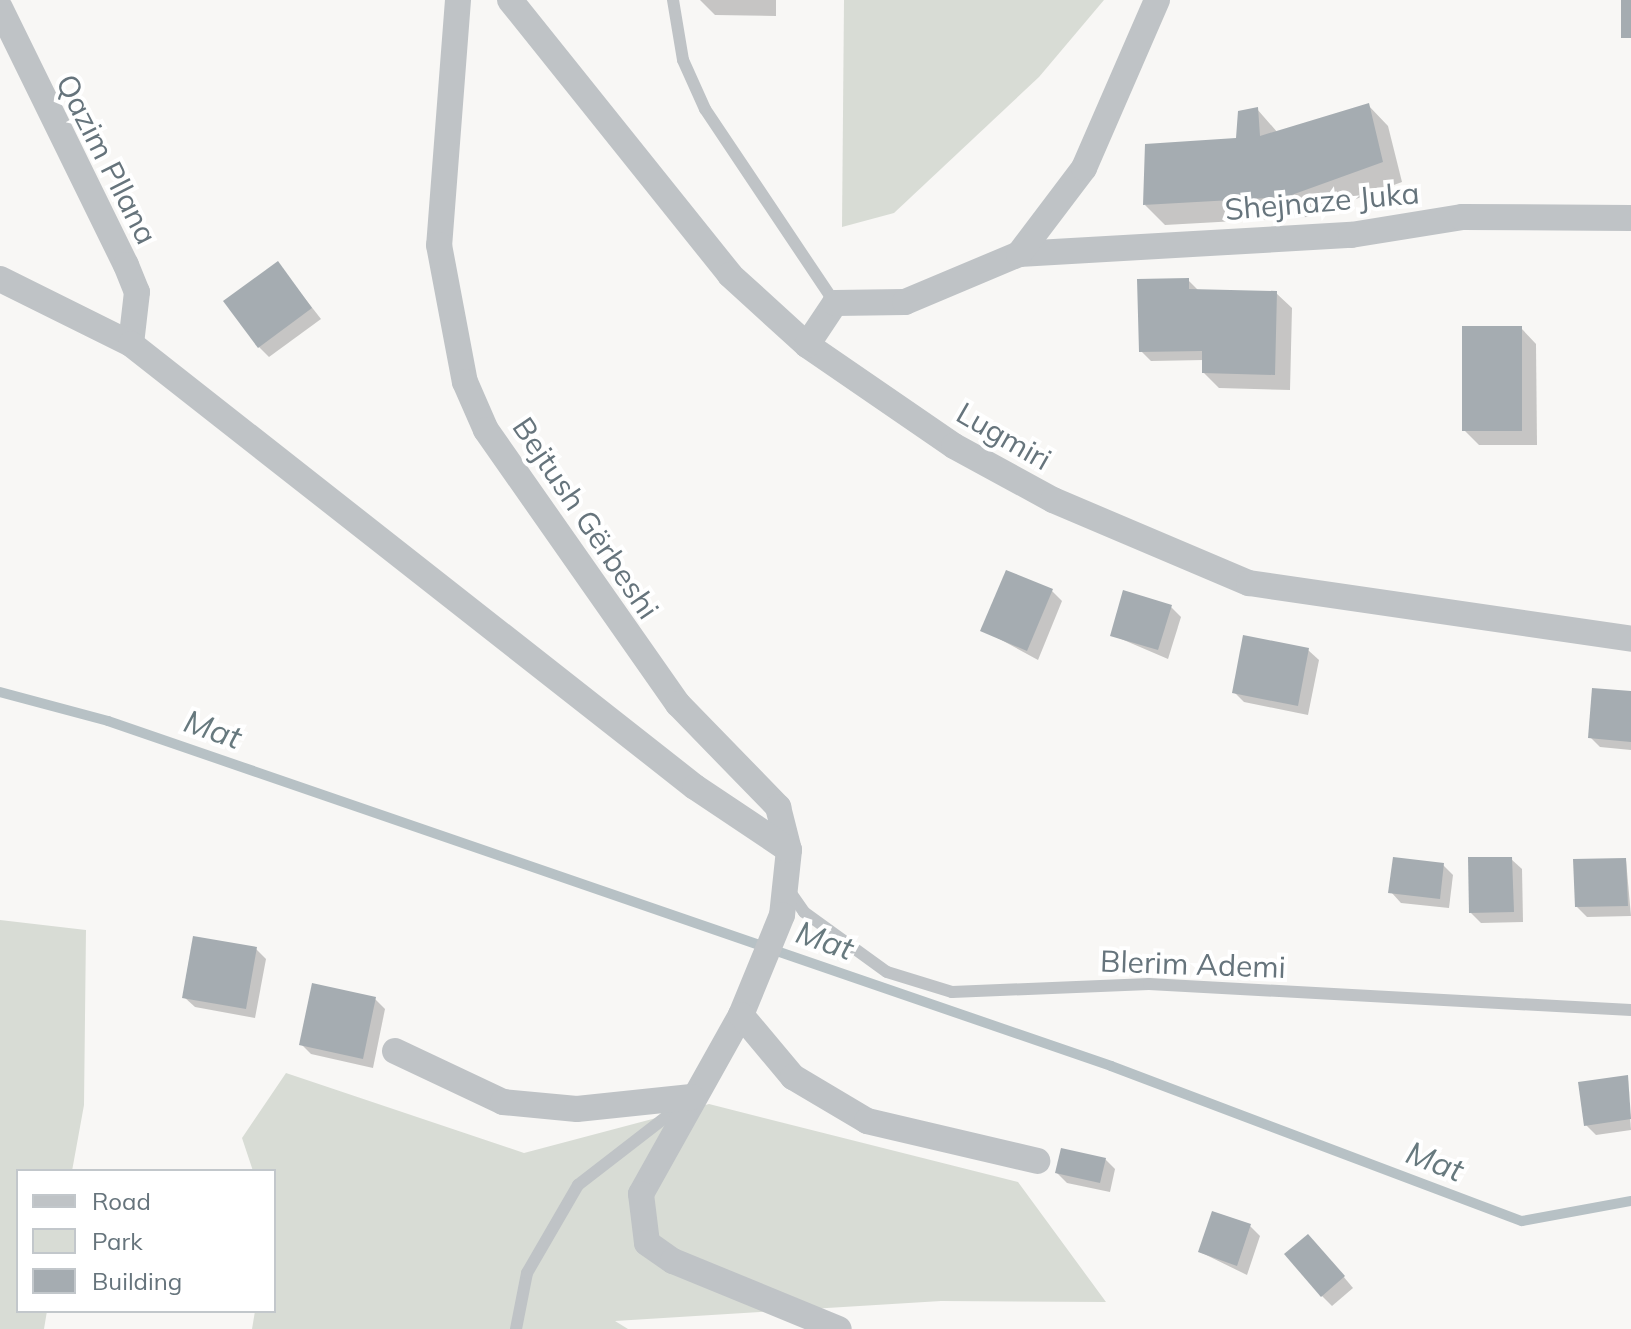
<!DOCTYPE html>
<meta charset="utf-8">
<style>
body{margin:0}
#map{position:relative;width:1631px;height:1329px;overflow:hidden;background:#f8f7f5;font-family:Mulish,sans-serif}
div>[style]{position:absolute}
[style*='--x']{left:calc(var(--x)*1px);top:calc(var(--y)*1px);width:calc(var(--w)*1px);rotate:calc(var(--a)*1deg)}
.green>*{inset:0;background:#d8dcd5}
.shadow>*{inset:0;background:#0003}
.stream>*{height:10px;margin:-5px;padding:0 5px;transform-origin:5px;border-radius:5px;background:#b7c1c5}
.building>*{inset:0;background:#a5acb1}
.service>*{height:12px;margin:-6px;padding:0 6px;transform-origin:6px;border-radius:6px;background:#bfc3c6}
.minor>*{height:26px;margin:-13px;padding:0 13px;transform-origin:13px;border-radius:13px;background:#bfc3c6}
span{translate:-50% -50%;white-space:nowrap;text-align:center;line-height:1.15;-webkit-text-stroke:8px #fff;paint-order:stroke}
.street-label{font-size:30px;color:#66747c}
.water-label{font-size:32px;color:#67797e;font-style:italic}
.legend{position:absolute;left:16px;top:1169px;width:260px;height:144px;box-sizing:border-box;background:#fff;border:2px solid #c2c7cb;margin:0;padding:10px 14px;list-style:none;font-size:24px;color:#66747c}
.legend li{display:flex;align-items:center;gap:16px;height:40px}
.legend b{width:40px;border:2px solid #c2c7cb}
</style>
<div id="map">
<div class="green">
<i style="clip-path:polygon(844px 0,1104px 0,1039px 77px,894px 213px,842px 227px)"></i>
<i style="clip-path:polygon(0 920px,86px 930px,84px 1105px,72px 1171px,18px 1171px,18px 1311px,47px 1311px,44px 1329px,0 1329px)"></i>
<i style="clip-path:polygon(286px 1073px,524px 1153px,709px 1104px,1018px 1182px,1106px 1302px,941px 1301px,615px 1321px,628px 1329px,252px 1329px,255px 1311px,274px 1311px,274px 1171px,253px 1171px,242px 1138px)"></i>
</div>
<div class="shadow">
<i style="clip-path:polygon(700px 0,776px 0,776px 16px,715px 15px)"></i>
<i style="clip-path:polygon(1368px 105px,1388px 126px,1402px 182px,1307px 217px,1165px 225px,1145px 205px,1238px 140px,1257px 109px,1278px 133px)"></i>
<i style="clip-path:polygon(278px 264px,321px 319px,269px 357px,259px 347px)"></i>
<i style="clip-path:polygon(1188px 280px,1199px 291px,1276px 293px,1292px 308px,1290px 390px,1219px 388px,1204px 373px,1204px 360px,1151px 361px,1141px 351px)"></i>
<i style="clip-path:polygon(1521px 328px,1536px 344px,1537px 445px,1479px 445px,1464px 430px)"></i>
<i style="clip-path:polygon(1052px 591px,1062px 601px,1038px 660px,983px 630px)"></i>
<i style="clip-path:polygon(1171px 607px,1181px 617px,1168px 659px,1112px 635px)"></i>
<i style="clip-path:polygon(1308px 650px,1319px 660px,1308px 715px,1244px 702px,1234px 692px)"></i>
<i style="clip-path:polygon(1631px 693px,1631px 750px,1600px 747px,1590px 737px)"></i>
<i style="clip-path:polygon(1511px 859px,1522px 869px,1523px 922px,1481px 923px,1471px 913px)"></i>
<i style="clip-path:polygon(1626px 860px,1631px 916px,1587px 917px,1577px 907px)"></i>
<i style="clip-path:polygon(1443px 865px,1453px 875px,1449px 908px,1401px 903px,1391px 892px)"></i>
<i style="clip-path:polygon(256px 949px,266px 959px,255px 1018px,195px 1007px,184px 997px)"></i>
<i style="clip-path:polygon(375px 999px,385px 1009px,373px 1068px,311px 1054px,301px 1044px)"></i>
<i style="clip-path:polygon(1627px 1077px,1631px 1130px,1596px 1135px,1586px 1125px)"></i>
<i style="clip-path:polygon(1105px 1159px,1115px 1169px,1110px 1192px,1067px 1183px,1057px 1173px)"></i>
<i style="clip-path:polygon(1250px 1226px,1260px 1236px,1247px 1275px,1200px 1252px)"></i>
<i style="clip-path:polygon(1318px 1246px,1353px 1288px,1332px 1306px,1322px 1296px)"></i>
</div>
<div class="stream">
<i style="--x:0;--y:692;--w:112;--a:15"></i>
<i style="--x:108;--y:721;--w:1061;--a:18.98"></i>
<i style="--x:1111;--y:1066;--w:439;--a:20.7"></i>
<i style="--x:1522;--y:1221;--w:111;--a:-10.4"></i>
</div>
<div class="building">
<i style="clip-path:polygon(1621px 0,1631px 0,1631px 38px,1621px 38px)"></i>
<i style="clip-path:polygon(1369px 103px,1383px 162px,1286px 197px,1143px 205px,1145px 144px,1236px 138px,1238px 111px,1258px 107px,1260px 136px)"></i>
<i style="clip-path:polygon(278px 261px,312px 308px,258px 348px,223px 301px)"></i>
<i style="clip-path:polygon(1189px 278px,1189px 289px,1277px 291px,1275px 375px,1202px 373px,1202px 351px,1139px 352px,1137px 279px)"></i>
<i style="clip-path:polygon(1462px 326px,1522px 326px,1522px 431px,1462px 431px)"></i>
<i style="clip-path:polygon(1006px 570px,1053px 589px,1027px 651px,980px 631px)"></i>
<i style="clip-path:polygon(1123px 590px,1172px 605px,1158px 650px,1110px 636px)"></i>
<i style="clip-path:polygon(1243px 635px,1309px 648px,1298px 706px,1232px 693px)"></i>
<i style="clip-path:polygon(1592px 688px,1631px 691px,1631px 742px,1588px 738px)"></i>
<i style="clip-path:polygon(1393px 857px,1444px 863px,1440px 899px,1388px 893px)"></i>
<i style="clip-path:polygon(1468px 857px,1512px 857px,1514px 912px,1469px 913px)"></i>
<i style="clip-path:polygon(1626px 858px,1628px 906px,1575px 907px,1573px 859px)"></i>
<i style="clip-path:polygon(193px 936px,257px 947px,246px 1009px,182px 998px)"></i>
<i style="clip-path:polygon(312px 983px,376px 997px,363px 1059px,299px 1045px)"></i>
<i style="clip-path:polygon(1628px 1075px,1631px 1119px,1584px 1126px,1578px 1082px)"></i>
<i style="clip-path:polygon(1061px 1148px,1106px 1158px,1100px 1183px,1055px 1173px)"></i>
<i style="clip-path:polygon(1212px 1211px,1251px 1224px,1237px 1266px,1198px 1252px)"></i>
<i style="clip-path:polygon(1308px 1234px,1345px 1276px,1321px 1297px,1284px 1254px)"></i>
</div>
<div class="service">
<i style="--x:673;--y:0;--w:61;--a:80.5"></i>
<i style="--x:683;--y:60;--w:54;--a:65.8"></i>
<i style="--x:705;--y:109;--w:234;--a:56.2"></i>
<i style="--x:788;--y:889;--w:28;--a:55"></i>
<i style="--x:804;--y:912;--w:102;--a:35.9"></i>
<i style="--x:887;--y:972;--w:68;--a:17.1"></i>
<i style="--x:952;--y:992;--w:197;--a:-2.3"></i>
<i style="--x:1149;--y:984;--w:483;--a:3.1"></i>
<i style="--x:516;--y:1329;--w:57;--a:-78.9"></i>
<i style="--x:527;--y:1273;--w:102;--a:-59.9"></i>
<i style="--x:578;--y:1185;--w:134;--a:-37.7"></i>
</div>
<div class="minor">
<i style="--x:458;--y:0;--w:246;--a:94.4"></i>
<i style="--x:439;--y:245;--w:139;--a:79.3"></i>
<i style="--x:465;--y:382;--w:52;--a:66.4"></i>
<i style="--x:486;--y:430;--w:335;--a:55"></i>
<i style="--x:678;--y:704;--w:144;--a:45.8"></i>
<i style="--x:778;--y:807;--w:44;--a:75.7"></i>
<i style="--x:789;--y:850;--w:65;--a:96.1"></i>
<i style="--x:782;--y:915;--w:108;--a:112.3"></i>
<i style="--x:741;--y:1015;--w:205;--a:119.2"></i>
<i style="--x:641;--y:1194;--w:49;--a:83"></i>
<i style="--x:647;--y:1243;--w:32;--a:35"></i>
<i style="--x:673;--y:1261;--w:179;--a:22.3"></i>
<i style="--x:510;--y:0;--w:352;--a:51.3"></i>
<i style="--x:730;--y:275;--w:104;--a:42.3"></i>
<i style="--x:807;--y:345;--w:178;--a:34.5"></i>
<i style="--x:954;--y:446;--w:113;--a:28.6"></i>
<i style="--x:1053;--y:500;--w:213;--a:23"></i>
<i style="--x:1249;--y:583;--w:386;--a:8.3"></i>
<i style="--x:0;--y:8;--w:286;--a:63.9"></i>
<i style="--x:126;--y:265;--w:29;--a:68"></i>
<i style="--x:137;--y:292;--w:52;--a:96.6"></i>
<i style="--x:1019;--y:254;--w:333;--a:-3.3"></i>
<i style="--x:1351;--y:235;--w:112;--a:-9.2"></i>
<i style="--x:1462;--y:217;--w:169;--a:0.3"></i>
<i style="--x:0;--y:279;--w:146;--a:26.4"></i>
<i style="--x:131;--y:344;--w:717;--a:38.15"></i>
<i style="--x:695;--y:787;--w:113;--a:33.8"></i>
<i style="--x:807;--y:345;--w:50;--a:-56.3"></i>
<i style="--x:835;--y:303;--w:70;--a:-0.8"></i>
<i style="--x:905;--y:302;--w:124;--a:-22.8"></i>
<i style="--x:1019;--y:254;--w:108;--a:-52.9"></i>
<i style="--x:1084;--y:168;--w:183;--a:-66.5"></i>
<i style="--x:741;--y:1015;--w:81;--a:50"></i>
<i style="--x:793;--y:1077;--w:86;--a:30.7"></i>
<i style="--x:867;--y:1121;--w:175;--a:13.2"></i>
<i style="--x:395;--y:1051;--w:119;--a:25.3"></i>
<i style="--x:503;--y:1102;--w:74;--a:5.4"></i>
<i style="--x:577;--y:1109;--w:115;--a:-6"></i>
</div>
<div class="street-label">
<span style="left:107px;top:159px;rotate:63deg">Qazim Pllana</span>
<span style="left:1322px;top:201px;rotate:-5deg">Shejnaze Juka</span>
<span style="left:1004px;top:436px;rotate:30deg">Lugmiri</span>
<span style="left:586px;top:518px;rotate:56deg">Bejtush Gërbeshi</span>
<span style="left:1193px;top:964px;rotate:2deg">Blerim Ademi</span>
</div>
<div class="water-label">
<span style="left:213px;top:729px;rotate:19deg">Mat</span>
<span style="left:825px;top:940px;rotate:19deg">Mat</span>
<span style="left:1435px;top:1161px;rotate:21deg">Mat</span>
</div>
<ul class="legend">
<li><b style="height:10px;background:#bfc3c6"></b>Road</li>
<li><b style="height:22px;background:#d8dcd5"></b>Park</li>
<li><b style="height:22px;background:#a5acb1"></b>Building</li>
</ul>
</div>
